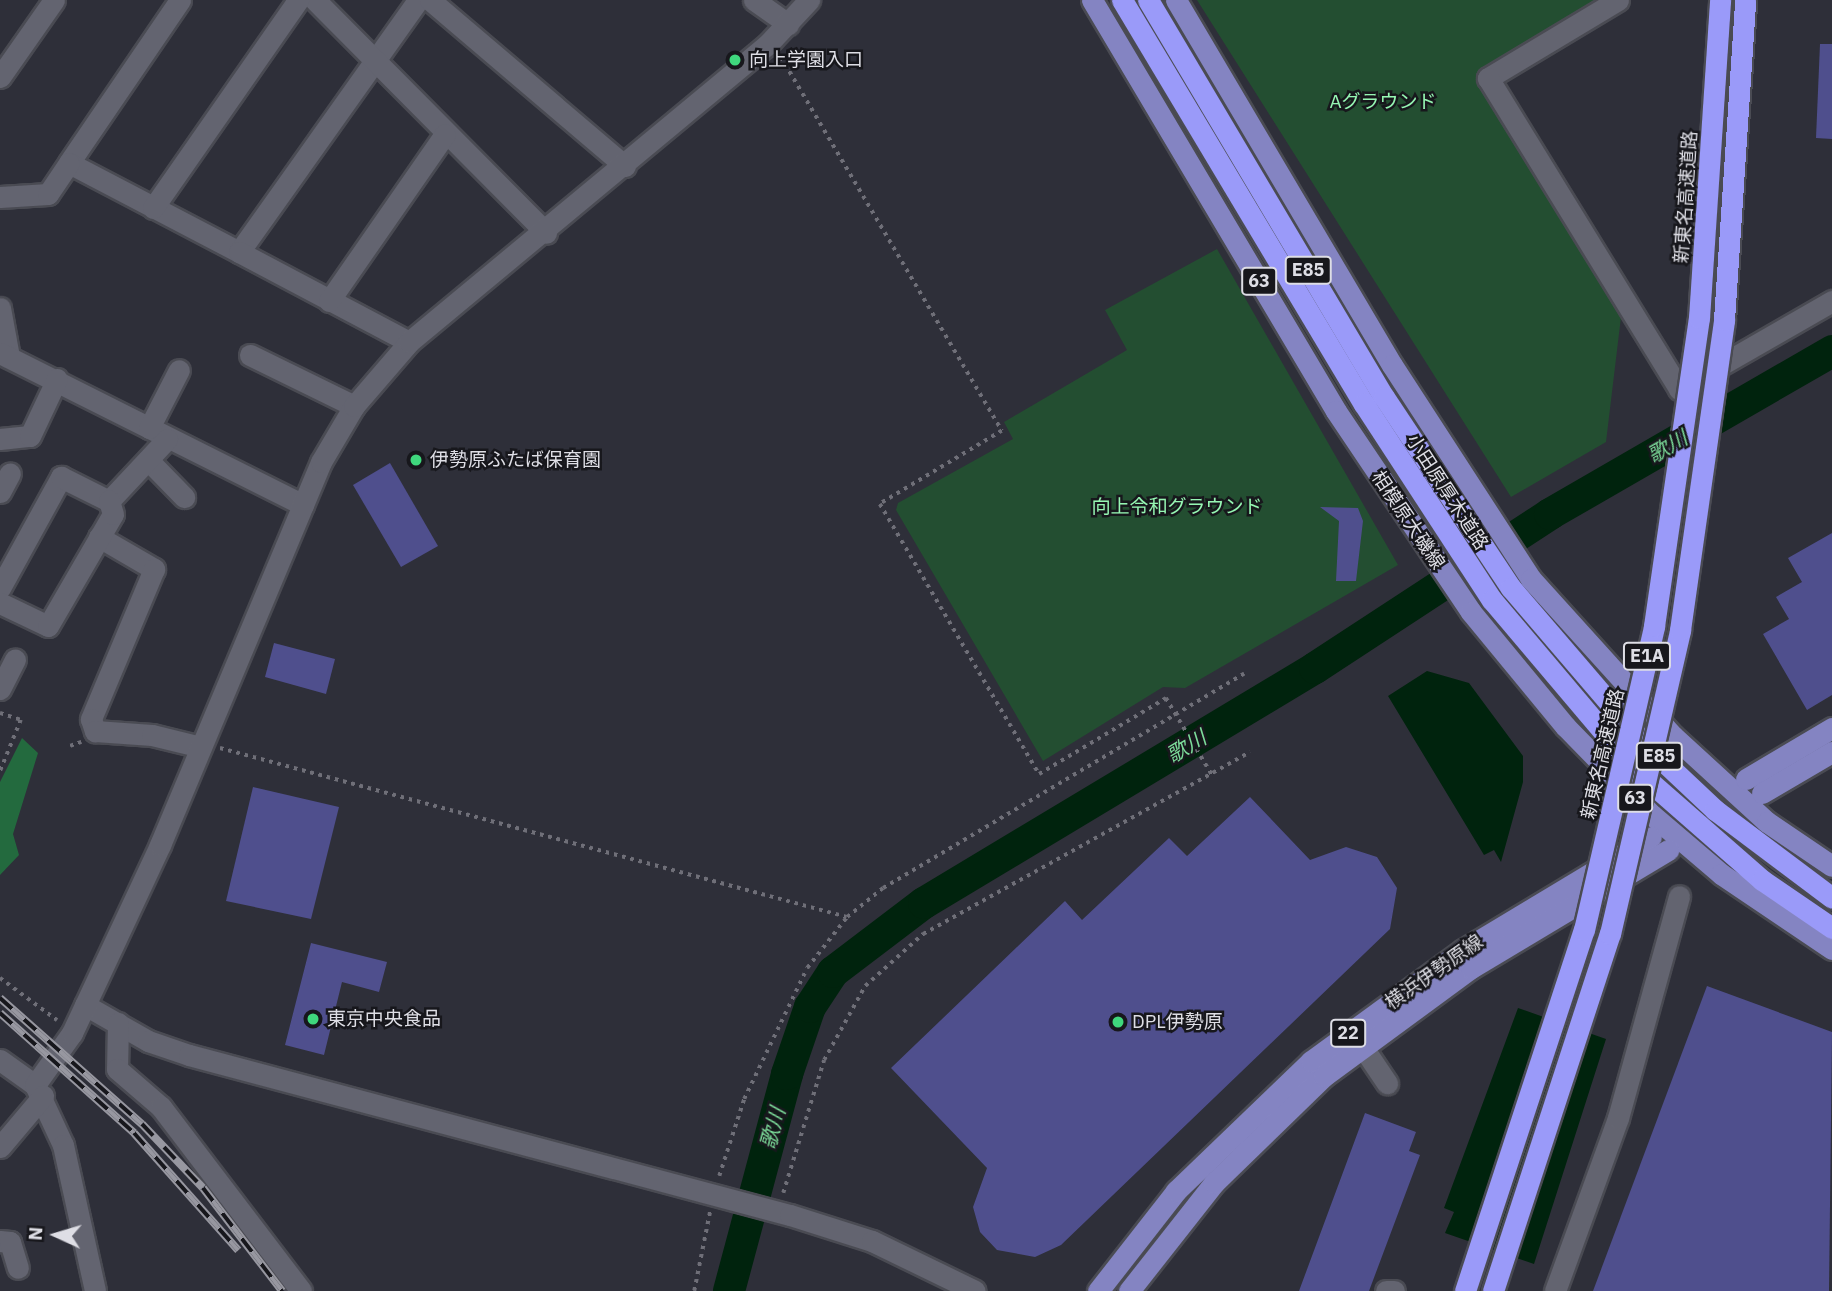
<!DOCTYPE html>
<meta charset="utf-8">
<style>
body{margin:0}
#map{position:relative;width:1832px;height:1291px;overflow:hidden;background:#2e2f39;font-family:"IBM Plex Sans","Noto Sans JP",sans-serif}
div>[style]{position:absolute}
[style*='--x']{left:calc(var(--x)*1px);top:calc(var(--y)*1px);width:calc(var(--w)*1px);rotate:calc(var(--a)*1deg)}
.green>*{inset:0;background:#234e31}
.forest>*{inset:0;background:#236a3e}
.water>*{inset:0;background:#00230d}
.river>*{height:32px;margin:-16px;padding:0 16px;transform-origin:16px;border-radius:16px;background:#00230d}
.building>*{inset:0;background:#4f4f8d}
.major-tunnel>*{height:21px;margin-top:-10.5px;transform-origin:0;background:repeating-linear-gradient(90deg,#484953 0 21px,transparent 0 31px)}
.path>*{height:3.5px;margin-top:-1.75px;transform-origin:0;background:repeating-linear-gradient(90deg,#6f6f78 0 3.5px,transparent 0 8.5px)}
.roads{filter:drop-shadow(2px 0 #4a4b53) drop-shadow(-2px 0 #4a4b53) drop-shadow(0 2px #4a4b53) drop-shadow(0 -2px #4a4b53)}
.minor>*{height:21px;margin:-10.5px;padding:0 10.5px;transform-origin:10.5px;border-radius:10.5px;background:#636470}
.major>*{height:21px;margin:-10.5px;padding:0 10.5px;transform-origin:10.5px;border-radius:10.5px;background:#8484c2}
.highway>*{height:21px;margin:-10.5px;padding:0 10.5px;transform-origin:10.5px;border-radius:10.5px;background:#9a9af9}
.rail>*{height:8px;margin-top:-4px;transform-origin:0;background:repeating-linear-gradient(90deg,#17171c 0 16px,#9797a0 0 32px);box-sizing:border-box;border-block:2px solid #9797a0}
.bridges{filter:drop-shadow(2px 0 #4a4b53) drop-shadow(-2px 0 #4a4b53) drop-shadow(0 2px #4a4b53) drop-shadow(0 -2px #4a4b53)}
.highway-bridge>*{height:21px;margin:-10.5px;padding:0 10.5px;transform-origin:10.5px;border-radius:10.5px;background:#9a9af9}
.dots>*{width:19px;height:19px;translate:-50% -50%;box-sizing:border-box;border:4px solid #17171c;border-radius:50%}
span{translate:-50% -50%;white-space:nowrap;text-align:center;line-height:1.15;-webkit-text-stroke:5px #17171c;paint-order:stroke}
.shield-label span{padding:2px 5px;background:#17171c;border:2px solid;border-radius:5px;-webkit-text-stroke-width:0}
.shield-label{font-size:18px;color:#dedee5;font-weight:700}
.poi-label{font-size:19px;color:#dedee5}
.left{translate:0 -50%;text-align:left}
.park-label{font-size:19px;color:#96f7b3}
.street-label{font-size:19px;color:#dedee5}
.water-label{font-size:21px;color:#7cdc9a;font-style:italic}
.north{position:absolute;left:21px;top:1200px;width:70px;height:70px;-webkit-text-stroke:5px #17171c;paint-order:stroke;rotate:274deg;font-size:19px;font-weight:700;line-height:28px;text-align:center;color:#dedee5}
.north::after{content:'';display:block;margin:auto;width:24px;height:32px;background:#dedee5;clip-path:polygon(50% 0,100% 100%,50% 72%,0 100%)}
</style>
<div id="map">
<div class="green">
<i style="clip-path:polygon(1197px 0,1609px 0,1481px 76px,1621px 317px,1606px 442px,1511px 497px)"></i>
<i style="clip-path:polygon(1217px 249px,1398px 565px,1185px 688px,1163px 687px,1043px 761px,896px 510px,898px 503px,1013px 439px,1004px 422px,1127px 350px,1105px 310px)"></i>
</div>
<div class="forest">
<i style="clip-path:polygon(22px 738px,38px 753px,13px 834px,19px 855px,0 875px,0 782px)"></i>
</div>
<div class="water">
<i style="clip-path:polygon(1427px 671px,1469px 683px,1523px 756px,1523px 782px,1501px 862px,1494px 850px,1484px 855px,1388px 696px)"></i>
<i style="clip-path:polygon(1518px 1008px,1606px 1039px,1534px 1264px,1445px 1233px,1454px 1212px,1444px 1208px)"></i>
</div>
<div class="river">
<i style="--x:729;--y:1291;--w:225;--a:-75"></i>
<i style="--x:787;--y:1074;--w:71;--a:-71.1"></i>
<i style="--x:810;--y:1007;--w:42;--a:-56.7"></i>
<i style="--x:833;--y:972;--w:114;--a:-37.2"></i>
<i style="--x:924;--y:903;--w:456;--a:-31"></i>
<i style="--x:1315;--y:668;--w:281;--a:-33.2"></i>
<i style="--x:1550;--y:514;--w:326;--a:-30"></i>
</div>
<div class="building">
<i style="clip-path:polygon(1820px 44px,1832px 44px,1832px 139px,1816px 138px)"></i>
<i style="clip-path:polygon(390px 463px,438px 546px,401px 567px,353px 485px)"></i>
<i style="clip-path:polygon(1320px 507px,1358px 508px,1363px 521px,1356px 581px,1336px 581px,1339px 521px)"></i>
<i style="clip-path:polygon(1832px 533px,1832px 695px,1807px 710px,1763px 634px,1789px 619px,1776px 597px,1802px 582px,1788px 558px)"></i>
<i style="clip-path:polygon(274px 643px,335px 659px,326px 694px,265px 677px)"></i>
<i style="clip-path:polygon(253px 787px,339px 807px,311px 919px,226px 901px)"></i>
<i style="clip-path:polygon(1250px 797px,1310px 860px,1346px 847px,1377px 857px,1397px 888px,1390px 929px,1061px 1245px,1035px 1257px,997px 1250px,980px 1232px,973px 1207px,987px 1168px,891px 1068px,1065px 901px,1082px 920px,1169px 838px,1187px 856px)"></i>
<i style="clip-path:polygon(311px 943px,387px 962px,379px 992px,342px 982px,324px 1055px,285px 1045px)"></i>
<i style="clip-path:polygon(1707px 986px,1832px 1032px,1829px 1291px,1593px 1291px)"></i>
<i style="clip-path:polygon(1365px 1113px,1416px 1132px,1409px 1151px,1420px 1155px,1369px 1291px,1299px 1291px)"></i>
</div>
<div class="major-tunnel">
<i style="--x:1653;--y:835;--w:107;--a:-30.9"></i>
</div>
<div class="path">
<i style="--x:781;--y:57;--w:434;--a:59.4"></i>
<i style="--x:1002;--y:431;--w:142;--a:149.1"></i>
<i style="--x:880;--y:504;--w:313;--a:59.5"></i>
<i style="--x:1039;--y:774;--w:148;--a:-30.9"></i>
<i style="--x:1166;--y:698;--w:90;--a:59.1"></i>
<i style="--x:0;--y:713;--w:22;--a:18"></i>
<i style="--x:21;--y:720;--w:56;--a:112"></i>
<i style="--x:70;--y:746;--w:12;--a:-20"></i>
<i style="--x:220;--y:748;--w:649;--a:15.08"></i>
<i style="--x:0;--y:978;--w:71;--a:36.4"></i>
<i style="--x:719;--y:1176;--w:81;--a:-72"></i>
<i style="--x:744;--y:1099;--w:145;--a:-64.3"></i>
<i style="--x:807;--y:968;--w:65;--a:-51.9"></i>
<i style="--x:847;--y:917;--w:46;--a:-38.9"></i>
<i style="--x:883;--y:888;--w:420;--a:-30.7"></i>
<i style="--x:783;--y:1193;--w:139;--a:-72.9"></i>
<i style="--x:824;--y:1060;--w:85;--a:-61"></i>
<i style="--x:865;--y:986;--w:78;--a:-41.9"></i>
<i style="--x:923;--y:934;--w:374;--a:-29.1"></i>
<i style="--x:694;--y:1291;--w:82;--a:-78.7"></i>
</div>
<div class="roads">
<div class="minor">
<i style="--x:180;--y:0;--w:197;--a:124.3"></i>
<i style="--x:69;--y:163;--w:192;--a:27.6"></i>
<i style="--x:239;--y:252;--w:309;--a:-54.6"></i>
<i style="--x:315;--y:0;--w:328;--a:45.2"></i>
<i style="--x:430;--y:0;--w:256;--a:40.4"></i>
<i style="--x:754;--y:0;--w:42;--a:35.2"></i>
<i style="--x:1618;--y:0;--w:152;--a:149"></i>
<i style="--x:1488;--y:78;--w:365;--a:58.4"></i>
<i style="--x:1679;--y:389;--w:177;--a:-29.9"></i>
<i style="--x:0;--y:77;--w:94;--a:-55"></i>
<i style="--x:0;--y:197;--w:48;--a:-3.6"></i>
<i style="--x:48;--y:194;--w:37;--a:-56"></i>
<i style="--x:153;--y:208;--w:254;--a:-55.1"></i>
<i style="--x:239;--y:252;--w:192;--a:27.9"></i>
<i style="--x:329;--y:301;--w:203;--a:-55.2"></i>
<i style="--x:0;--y:308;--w:50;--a:79.6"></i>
<i style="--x:0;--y:353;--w:339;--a:26.6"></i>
<i style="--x:250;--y:355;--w:116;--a:26.1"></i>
<i style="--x:149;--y:428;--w:65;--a:-62.7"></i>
<i style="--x:0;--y:439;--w:30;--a:-6"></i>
<i style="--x:30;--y:436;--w:63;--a:-64.7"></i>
<i style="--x:148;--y:460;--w:52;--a:45.8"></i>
<i style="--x:0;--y:492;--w:21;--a:-62"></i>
<i style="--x:99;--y:537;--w:64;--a:30.2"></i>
<i style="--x:154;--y:569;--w:163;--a:112.8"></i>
<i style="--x:91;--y:719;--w:13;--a:72"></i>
<i style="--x:95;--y:731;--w:57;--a:4"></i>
<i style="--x:152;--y:735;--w:50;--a:13.8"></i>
<i style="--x:0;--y:588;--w:127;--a:-61.2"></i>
<i style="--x:61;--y:477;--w:54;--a:26.6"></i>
<i style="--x:109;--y:501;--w:85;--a:-46.9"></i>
<i style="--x:0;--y:603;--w:53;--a:25.6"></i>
<i style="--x:48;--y:626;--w:129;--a:-59.9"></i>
<i style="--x:113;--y:514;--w:14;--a:-107"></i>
<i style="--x:0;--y:689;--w:33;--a:-63"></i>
<i style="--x:85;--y:1005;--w:73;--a:29.7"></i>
<i style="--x:148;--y:1041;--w:43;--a:18.9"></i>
<i style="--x:189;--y:1055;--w:622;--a:14.91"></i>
<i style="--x:790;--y:1215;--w:86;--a:17.6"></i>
<i style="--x:872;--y:1241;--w:114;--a:25.9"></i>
<i style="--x:118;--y:1023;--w:46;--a:91.2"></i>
<i style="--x:117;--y:1069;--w:58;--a:40.8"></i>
<i style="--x:161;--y:1107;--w:231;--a:52.7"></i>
<i style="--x:1362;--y:1046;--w:45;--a:56"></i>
<i style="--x:0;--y:1060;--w:43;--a:35.5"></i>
<i style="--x:35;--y:1085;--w:66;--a:65"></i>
<i style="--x:63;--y:1145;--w:149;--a:77.6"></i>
<i style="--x:35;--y:1085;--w:64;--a:-54.6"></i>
<i style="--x:72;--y:1033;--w:208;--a:-64.9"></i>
<i style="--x:160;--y:845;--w:415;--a:-67.2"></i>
<i style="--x:321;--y:462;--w:65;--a:-59.5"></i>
<i style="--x:354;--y:406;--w:84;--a:-49.3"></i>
<i style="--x:409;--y:342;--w:465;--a:-39.7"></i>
<i style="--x:767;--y:45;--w:62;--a:-47"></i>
<i style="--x:0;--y:1147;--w:67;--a:-49.9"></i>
<i style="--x:0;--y:1241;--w:10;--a:6"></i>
<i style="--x:10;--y:1242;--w:27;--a:73"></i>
<i style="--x:1386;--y:1291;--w:8;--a:0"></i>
<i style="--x:1555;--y:1291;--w:184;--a:-70"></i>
<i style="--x:1618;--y:1118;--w:230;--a:-74.6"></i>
</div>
<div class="major">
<i style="--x:1092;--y:0;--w:478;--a:59.3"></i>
<i style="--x:1336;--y:411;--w:242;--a:56.1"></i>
<i style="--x:1471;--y:612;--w:148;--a:50.5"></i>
<i style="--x:1565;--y:726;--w:124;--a:45.7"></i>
<i style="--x:1652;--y:815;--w:91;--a:40.5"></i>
<i style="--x:1721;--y:874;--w:134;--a:34"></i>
<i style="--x:1176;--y:0;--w:424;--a:59.4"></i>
<i style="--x:1392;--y:365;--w:255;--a:57"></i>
<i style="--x:1531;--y:579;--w:212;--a:47.9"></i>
<i style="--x:1673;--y:736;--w:127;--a:42.5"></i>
<i style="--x:1767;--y:822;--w:78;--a:34.1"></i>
<i style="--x:1746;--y:779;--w:100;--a:-30.7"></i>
<i style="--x:1762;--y:793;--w:81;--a:-30.4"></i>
<i style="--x:1098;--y:1291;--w:127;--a:-52"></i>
<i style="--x:1176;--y:1191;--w:187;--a:-43.9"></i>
<i style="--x:1311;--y:1061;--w:188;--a:-36.1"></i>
<i style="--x:1463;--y:950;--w:219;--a:-31"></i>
<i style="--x:1129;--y:1291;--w:137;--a:-51.8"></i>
<i style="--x:1214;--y:1183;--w:153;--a:-44.2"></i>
<i style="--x:1324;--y:1076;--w:182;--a:-36.3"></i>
<i style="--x:1471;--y:968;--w:230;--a:-30.9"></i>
</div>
<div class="highway">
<i style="--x:1122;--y:0;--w:471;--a:59.1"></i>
<i style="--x:1364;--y:404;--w:234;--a:56.9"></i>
<i style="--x:1492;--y:600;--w:220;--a:49.8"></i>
<i style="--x:1634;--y:768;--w:170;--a:41.2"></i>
<i style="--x:1762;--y:880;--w:85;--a:34.4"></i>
<i style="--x:1148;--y:0;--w:462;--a:59.3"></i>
<i style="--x:1384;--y:397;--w:229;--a:56.4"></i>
<i style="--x:1511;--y:588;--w:204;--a:49.4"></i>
<i style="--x:1644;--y:743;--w:98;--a:43.3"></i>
<i style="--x:1715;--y:810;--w:146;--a:36.9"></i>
</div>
</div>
<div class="rail">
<i style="--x:0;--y:998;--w:190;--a:41.6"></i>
<i style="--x:142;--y:1124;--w:88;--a:46.4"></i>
<i style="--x:203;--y:1188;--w:130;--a:52.5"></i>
<i style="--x:0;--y:1013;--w:180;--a:41.8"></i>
<i style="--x:134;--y:1133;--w:157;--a:48.4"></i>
</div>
<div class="bridges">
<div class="highway-bridge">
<i style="--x:1465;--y:1291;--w:380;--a:-71.8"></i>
<i style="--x:1584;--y:930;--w:312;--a:-77"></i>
<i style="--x:1654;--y:626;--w:311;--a:-81.7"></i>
<i style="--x:1699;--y:318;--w:319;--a:-86.2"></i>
<i style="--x:1493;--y:1291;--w:376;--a:-71.9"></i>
<i style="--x:1610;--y:934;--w:312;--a:-77"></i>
<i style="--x:1680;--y:630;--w:313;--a:-81.9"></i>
<i style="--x:1724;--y:320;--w:321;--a:-86.2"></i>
</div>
</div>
<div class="dots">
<i style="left:735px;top:60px;background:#3fd77d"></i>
<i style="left:416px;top:460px;background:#3fd77d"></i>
<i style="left:313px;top:1019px;background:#3fd77d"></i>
<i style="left:1118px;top:1022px;background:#3fd77d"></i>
</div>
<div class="shield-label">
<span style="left:1308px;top:270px">E85</span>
<span style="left:1259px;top:281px">63</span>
<span style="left:1647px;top:656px">E1A</span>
<span style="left:1659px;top:756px">E85</span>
<span style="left:1635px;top:798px">63</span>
<span style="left:1348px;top:1033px">22</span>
</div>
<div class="poi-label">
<span class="left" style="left:749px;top:60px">向上学園入口</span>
<span class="left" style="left:430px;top:460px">伊勢原ふたば保育園</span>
<span class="left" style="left:327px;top:1019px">東京中央食品</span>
<span class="left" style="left:1132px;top:1022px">DPL伊勢原</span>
</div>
<div class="park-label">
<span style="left:1383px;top:102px">Aグラウンド</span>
<span style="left:1177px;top:507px">向上令和グラウンド</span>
</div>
<div class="street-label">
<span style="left:1686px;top:197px;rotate:-86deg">新東名高速道路</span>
<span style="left:1447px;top:492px;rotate:57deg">小田原厚木道路</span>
<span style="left:1408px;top:520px;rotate:56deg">相模原大磯線</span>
<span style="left:1603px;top:754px;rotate:-77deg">新東名高速道路</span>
<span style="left:1434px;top:972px;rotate:-35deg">横浜伊勢原線</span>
</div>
<div class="water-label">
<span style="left:1667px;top:446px;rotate:-30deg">歌川</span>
<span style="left:1186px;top:746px;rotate:-31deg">歌川</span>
<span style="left:772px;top:1128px;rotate:-75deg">歌川</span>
</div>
<div class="north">N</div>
</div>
